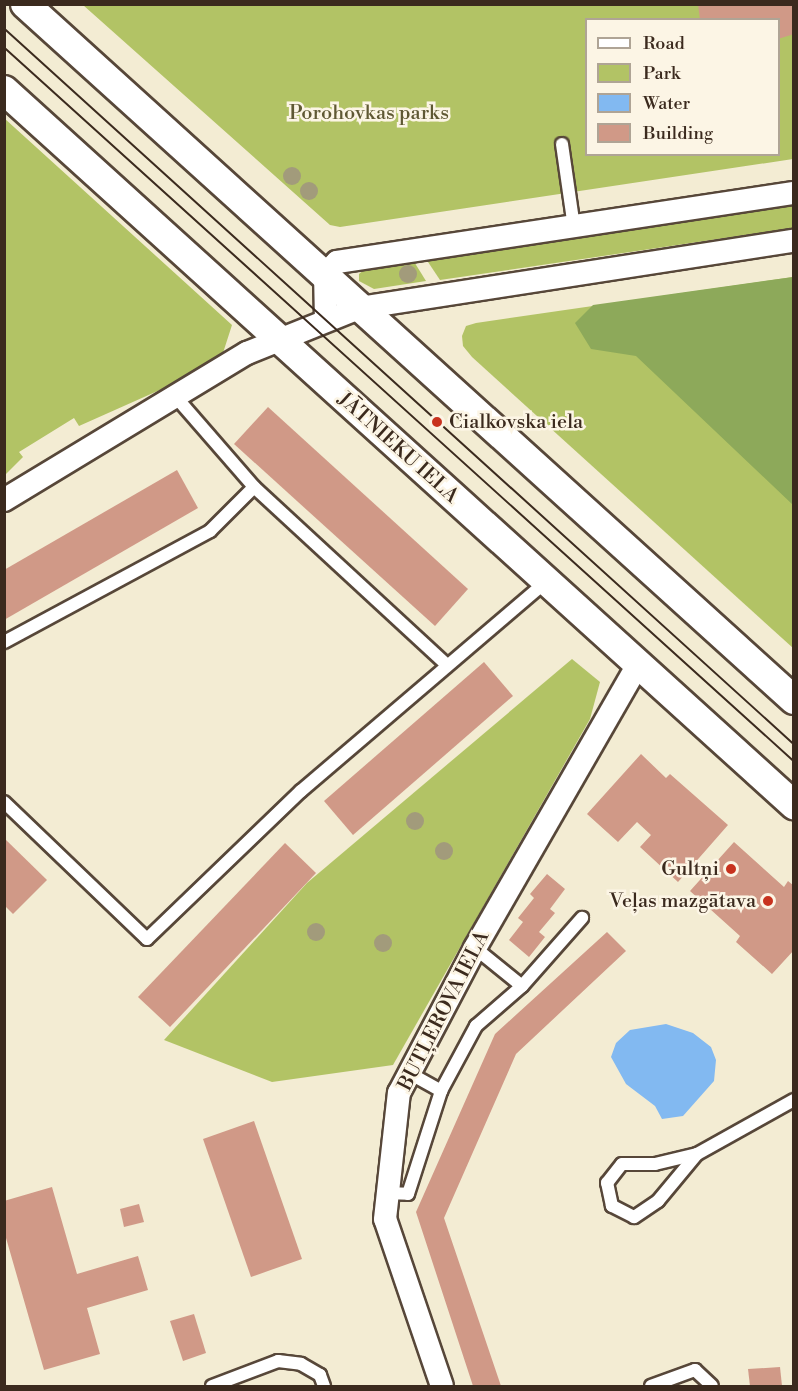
<!DOCTYPE html>
<meta charset="utf-8">
<style>
body{margin:0}
#map{position:relative;width:798px;height:1391px;overflow:hidden;background:#f3ecd3;font-family:"Libre Bodoni",serif}
div>[style]{position:absolute}
[style*='--x']{left:calc(var(--x)*1px);top:calc(var(--y)*1px);width:calc(var(--w)*1px);rotate:calc(var(--a)*1deg)}
.green>*{inset:0;background:#b2c365}
.forest>*{inset:0;background:#8da95a}
.water>*{inset:0;background:#82b9f1}
.building>*{inset:0;background:#d09987}
.roads{filter:drop-shadow(2px 0 #574739) drop-shadow(-2px 0 #574739) drop-shadow(0 2px #574739) drop-shadow(0 -2px #574739)}
.service>*{height:12px;margin:-6px;padding:0 6px;transform-origin:6px;border-radius:6px;background:#fff}
.minor>*{height:22px;margin:-11px;padding:0 11px;transform-origin:11px;border-radius:11px;background:#fff}
.tertiary>*{height:28px;margin:-14px;padding:0 14px;transform-origin:14px;border-radius:14px;background:#fff}
.tram>*{height:1.5px;margin:-0.75px;padding:0 0.75px;transform-origin:0.75px;border-radius:0.75px;background:#3b2a1e}
.trees>*{width:18px;height:18px;margin:-9px;border-radius:50%;background:#a29b7b}
.dots>*{width:16px;height:16px;translate:-50% -50%;box-sizing:border-box;border:3px solid #fcf5e5;border-radius:50%}
span{translate:-50% -50%;white-space:nowrap;text-align:center;line-height:1.15;-webkit-text-stroke:5px #fcf5e5;paint-order:stroke}
.park-label{font-size:20px;color:#5f5833}
.poi-label{font-size:20px;color:#3b2a1e}
.left{translate:0 -50%;text-align:left}
.right{translate:-100% -50%;text-align:right}
.street-label{font-size:20px;color:#3b2a1e}
.frame{position:absolute;inset:0;border:6px solid #3b2a1e;pointer-events:none}
.legend{position:absolute;left:585px;top:18px;width:195px;height:138px;box-sizing:border-box;background:#fcf5e5;border:2px solid #afa495;margin:0;padding:8px 10px;list-style:none;font-size:18px;color:#3b2a1e}
.legend li{display:flex;align-items:center;gap:12px;height:30px}
.legend b{width:30px;border:2px solid #afa495}
</style>
<div id="map">
<div class="green">
<i style="clip-path:polygon(evenodd,83px 5px,793px 5px,793px 159px,340px 227px,330px 225px,83px 5px,586px 20px,778px 20px,778px 154px,586px 154px,586px 20px)"></i>
<i style="clip-path:polygon(4px 118px,232px 325px,222px 356px,180px 381px,79px 426px,74px 418px,19px 452px,23px 457px,5px 475px)"></i>
<i style="clip-path:polygon(793px 205px,793px 228px,440px 280px,426px 259px)"></i>
<i style="clip-path:polygon(413px 260px,426px 281px,374px 289px,359px 281px,359px 274px,367px 267px)"></i>
<i style="clip-path:polygon(793px 277px,793px 648px,472px 357px,463px 346px,462px 336px,466px 326px,476px 323px)"></i>
<i style="clip-path:polygon(572px 659px,600px 682px,590px 719px,393px 1065px,272px 1082px,164px 1040px,307px 883px)"></i>
</div>
<div class="forest">
<i style="clip-path:polygon(793px 277px,794px 277px,793px 505px,636px 356px,591px 349px,575px 323px,593px 305px)"></i>
</div>
<div class="water">
<i style="clip-path:polygon(666px 1024px,693px 1033px,711px 1047px,716px 1060px,714px 1081px,683px 1116px,662px 1119px,655px 1106px,626px 1084px,611px 1057px,616px 1043px,630px 1030px)"></i>
</div>
<div class="building">
<i style="clip-path:polygon(698px 4px,794px 4px,794px 34px,778px 39px,778px 20px,700px 20px)"></i>
<i style="clip-path:polygon(268px 407px,468px 589px,435px 626px,234px 444px)"></i>
<i style="clip-path:polygon(177px 470px,198px 508px,4px 620px,4px 570px)"></i>
<i style="clip-path:polygon(484px 662px,513px 696px,353px 835px,324px 801px)"></i>
<i style="clip-path:polygon(641px 754px,666px 778px,670px 774px,728px 825px,678px 882px,640px 847px,651px 835px,637px 822px,618px 842px,587px 814px)"></i>
<i style="clip-path:polygon(4px 838px,47px 880px,13px 914px,4px 905px)"></i>
<i style="clip-path:polygon(734px 842px,784px 887px,788px 881px,794px 886px,794px 950px,772px 974px,736px 942px,740px 936px,690px 891px)"></i>
<i style="clip-path:polygon(285px 843px,316px 873px,170px 1027px,138px 997px)"></i>
<i style="clip-path:polygon(547px 874px,565px 889px,550px 909px,555px 913px,539px 932px,545px 937px,529px 957px,509px 940px,523px 922px,518px 918px,534px 898px,530px 894px)"></i>
<i style="clip-path:polygon(607px 932px,626px 951px,516px 1054px,444px 1218px,501px 1386px,473px 1386px,416px 1212px,495px 1034px)"></i>
<i style="clip-path:polygon(254px 1121px,302px 1259px,251px 1277px,203px 1139px)"></i>
<i style="clip-path:polygon(52px 1187px,77px 1274px,138px 1256px,148px 1290px,87px 1308px,100px 1354px,44px 1370px,4px 1231px,4px 1201px)"></i>
<i style="clip-path:polygon(139px 1204px,144px 1222px,124px 1227px,120px 1209px)"></i>
<i style="clip-path:polygon(194px 1314px,206px 1353px,183px 1361px,170px 1321px)"></i>
<i style="clip-path:polygon(780px 1367px,782px 1386px,750px 1386px,748px 1369px)"></i>
</div>
<div class="roads">
<div class="service">
<i style="--x:562;--y:144;--w:84;--a:81.8"></i>
<i style="--x:175;--y:396;--w:121;--a:49"></i>
<i style="--x:254;--y:487;--w:263;--a:42.7"></i>
<i style="--x:4;--y:642;--w:234;--a:-28.3"></i>
<i style="--x:210;--y:531;--w:62;--a:-45"></i>
<i style="--x:4;--y:802;--w:198;--a:43.8"></i>
<i style="--x:147;--y:939;--w:214;--a:-43.9"></i>
<i style="--x:301;--y:791;--w:322;--a:-40.5"></i>
<i style="--x:475;--y:948;--w:60;--a:39"></i>
<i style="--x:522;--y:986;--w:91;--a:-48.6"></i>
<i style="--x:409;--y:1073;--w:37;--a:29"></i>
<i style="--x:697;--y:1154;--w:61;--a:129.7"></i>
<i style="--x:658;--y:1201;--w:29;--a:146"></i>
<i style="--x:634;--y:1217;--w:25;--a:-153"></i>
<i style="--x:612;--y:1206;--w:24;--a:-102"></i>
<i style="--x:607;--y:1183;--w:24;--a:-52"></i>
<i style="--x:622;--y:1164;--w:33;--a:0"></i>
<i style="--x:655;--y:1164;--w:43;--a:-13.4"></i>
<i style="--x:697;--y:1154;--w:111;--a:-29.1"></i>
<i style="--x:385;--y:1193;--w:23;--a:2"></i>
<i style="--x:408;--y:1194;--w:108;--a:-72.2"></i>
<i style="--x:441;--y:1091;--w:74;--a:-61.7"></i>
<i style="--x:476;--y:1026;--w:61;--a:-41"></i>
<i style="--x:212;--y:1386;--w:71;--a:-20.7"></i>
<i style="--x:278;--y:1361;--w:23;--a:7"></i>
<i style="--x:301;--y:1364;--w:22;--a:30"></i>
<i style="--x:320;--y:1375;--w:12;--a:70"></i>
<i style="--x:651;--y:1386;--w:47;--a:-20"></i>
<i style="--x:695;--y:1370;--w:23;--a:43"></i>
</div>
<div class="minor">
<i style="--x:326;--y:320;--w:46;--a:-91.2"></i>
<i style="--x:325;--y:274;--w:17;--a:-45"></i>
<i style="--x:337;--y:262;--w:462;--a:-8.6"></i>
<i style="--x:4;--y:500;--w:284;--a:-31.2"></i>
<i style="--x:247;--y:353;--w:121;--a:-21.9"></i>
<i style="--x:359;--y:308;--w:440;--a:-8.8"></i>
<i style="--x:442;--y:1386;--w:176;--a:-108.8"></i>
<i style="--x:385;--y:1219;--w:127;--a:-83.7"></i>
<i style="--x:399;--y:1093;--w:164;--a:-62.3"></i>
<i style="--x:475;--y:948;--w:327;--a:-60.1"></i>
</div>
<div class="tertiary">
<i style="--x:25;--y:4;--w:1037;--a:42.15"></i>
<i style="--x:4;--y:90;--w:1066;--a:42.15"></i>
</div>
</div>
<div class="tram">
<i style="--x:4;--y:28;--w:1066;--a:42.19"></i>
<i style="--x:4;--y:47;--w:1065;--a:42.11"></i>
</div>
<div class="trees">
<i style="left:292px;top:176px"></i>
<i style="left:309px;top:191px"></i>
<i style="left:408px;top:274px"></i>
<i style="left:415px;top:821px"></i>
<i style="left:444px;top:851px"></i>
<i style="left:316px;top:932px"></i>
<i style="left:383px;top:943px"></i>
</div>
<div class="dots">
<i style="left:437px;top:422px;background:#c8321e"></i>
<i style="left:731px;top:869px;background:#c8321e"></i>
<i style="left:768px;top:901px;background:#c8321e"></i>
</div>
<div class="park-label">
<span style="left:369px;top:113px">Porohovkas parks</span>
</div>
<div class="poi-label">
<span class="left" style="left:449px;top:422px">Cialkovska iela</span>
<span class="right" style="left:719px;top:869px">Gultņi</span>
<span class="right" style="left:756px;top:901px">Veļas mazgātava</span>
</div>
<div class="street-label">
<span style="left:398px;top:448px;rotate:42deg">JĀTNIEKU IELA</span>
<span style="left:444px;top:1011px;rotate:-63deg">BUTĻEROVA IELA</span>
</div>
<div class="frame"></div>
<ul class="legend">
<li><b style="height:8px;background:#fff"></b>Road</li>
<li><b style="height:16px;background:#b2c365"></b>Park</li>
<li><b style="height:16px;background:#82b9f1"></b>Water</li>
<li><b style="height:16px;background:#d09987"></b>Building</li>
</ul>
</div>
